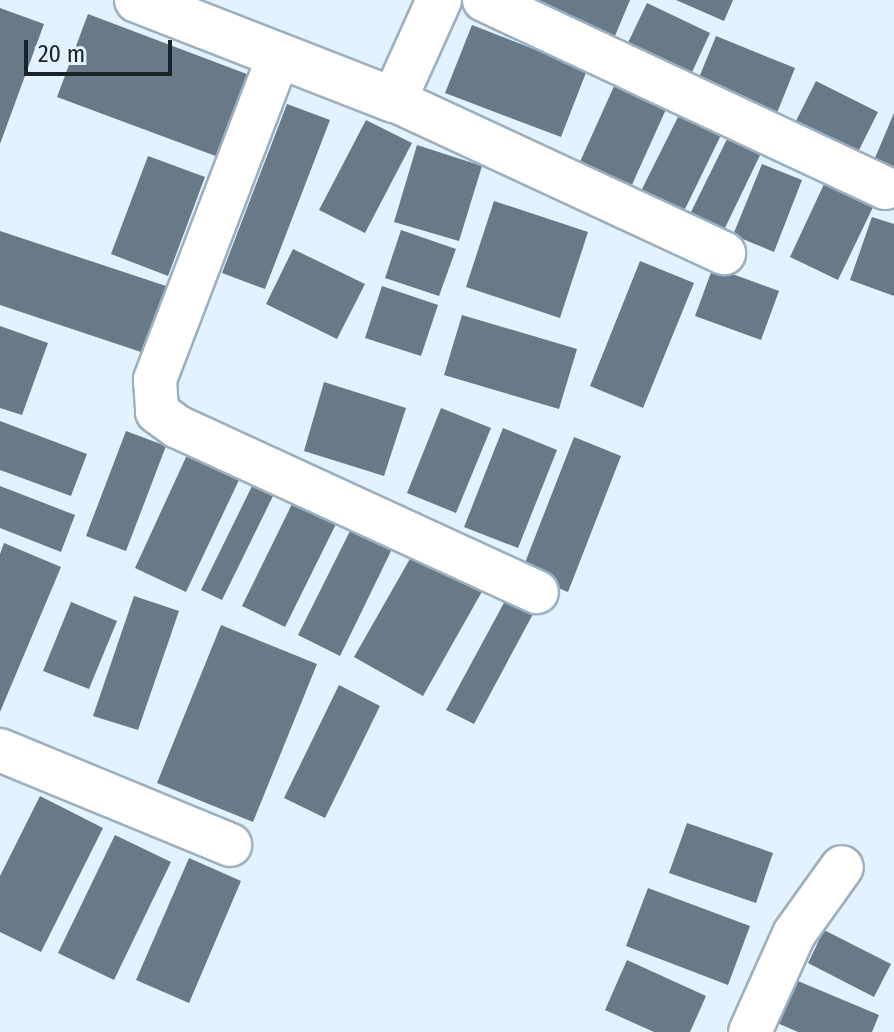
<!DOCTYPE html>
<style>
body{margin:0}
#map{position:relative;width:894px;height:1032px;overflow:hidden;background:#e2f2ff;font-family:"Fira Sans Condensed",sans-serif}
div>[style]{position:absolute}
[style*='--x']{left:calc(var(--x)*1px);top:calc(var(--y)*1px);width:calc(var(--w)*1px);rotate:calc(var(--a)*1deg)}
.building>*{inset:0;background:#687987}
.roads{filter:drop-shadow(2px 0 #9dafbf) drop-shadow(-2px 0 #9dafbf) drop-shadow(0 2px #9dafbf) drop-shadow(0 -2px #9dafbf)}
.street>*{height:42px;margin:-21px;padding:0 21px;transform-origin:21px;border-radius:21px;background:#fff}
.secondary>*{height:44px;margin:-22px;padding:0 22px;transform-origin:22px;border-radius:22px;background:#fff}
span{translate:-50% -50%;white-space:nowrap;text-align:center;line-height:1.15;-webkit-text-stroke:7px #e2f2ff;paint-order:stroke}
.scale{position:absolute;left:24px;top:40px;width:148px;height:36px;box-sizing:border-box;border:4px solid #1b2228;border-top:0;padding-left:10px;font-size:24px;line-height:28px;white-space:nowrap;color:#1b2228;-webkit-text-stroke:6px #e2f2ff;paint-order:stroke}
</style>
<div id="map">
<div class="building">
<i style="clip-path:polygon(510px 0,630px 0,612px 43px)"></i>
<i style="clip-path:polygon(676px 0,733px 0,724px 21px)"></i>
<i style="clip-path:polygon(647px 3px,710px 33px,688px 81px,624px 51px)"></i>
<i style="clip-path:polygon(0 8px,44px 24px,0 144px)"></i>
<i style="clip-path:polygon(88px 14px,252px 76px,221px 158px,57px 97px)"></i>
<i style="clip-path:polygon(472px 25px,587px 70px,561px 137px,445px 93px)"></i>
<i style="clip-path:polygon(716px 36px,795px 68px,775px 118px,696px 85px)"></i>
<i style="clip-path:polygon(816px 81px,878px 112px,857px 154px,795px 123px)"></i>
<i style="clip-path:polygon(615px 84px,667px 107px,631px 187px,579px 164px)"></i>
<i style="clip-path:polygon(287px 104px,330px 120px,265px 289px,222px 273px)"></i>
<i style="clip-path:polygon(681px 111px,723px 131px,684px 211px,641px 191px)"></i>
<i style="clip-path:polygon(894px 113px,894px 174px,872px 165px)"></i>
<i style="clip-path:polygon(366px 120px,412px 143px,365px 233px,319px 210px)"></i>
<i style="clip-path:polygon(730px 133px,763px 149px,724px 230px,690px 214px)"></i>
<i style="clip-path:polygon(417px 145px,482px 166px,459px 241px,394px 222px)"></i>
<i style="clip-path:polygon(148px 156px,205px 177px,168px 276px,111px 254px)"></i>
<i style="clip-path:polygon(762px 164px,802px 180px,774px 252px,733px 235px)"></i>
<i style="clip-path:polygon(825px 182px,874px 205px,838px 280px,790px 257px)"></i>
<i style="clip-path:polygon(494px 201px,588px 232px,560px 318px,466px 287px)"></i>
<i style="clip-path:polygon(872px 217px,894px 224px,894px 296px,850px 280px)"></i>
<i style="clip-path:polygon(401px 230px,456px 249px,439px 296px,385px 278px)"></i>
<i style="clip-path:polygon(0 231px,166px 286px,144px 353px,0 305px)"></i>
<i style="clip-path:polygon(293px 249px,365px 284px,337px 339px,266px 304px)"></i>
<i style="clip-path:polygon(640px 261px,694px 283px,643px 408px,590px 386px)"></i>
<i style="clip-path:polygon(713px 267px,779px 291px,761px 340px,695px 316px)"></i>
<i style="clip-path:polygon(382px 286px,438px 305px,421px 356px,365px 338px)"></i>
<i style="clip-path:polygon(462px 315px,577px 349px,559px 409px,444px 375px)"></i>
<i style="clip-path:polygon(0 326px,48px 343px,22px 415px,0 408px)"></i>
<i style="clip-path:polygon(324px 382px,406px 408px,384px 476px,304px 451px)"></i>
<i style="clip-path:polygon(441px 408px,491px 428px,456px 513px,407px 493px)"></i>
<i style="clip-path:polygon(0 421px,87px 454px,71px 496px,0 470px)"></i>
<i style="clip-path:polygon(503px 428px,557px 450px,518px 548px,464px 527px)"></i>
<i style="clip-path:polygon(126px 431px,166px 446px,126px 551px,86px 536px)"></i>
<i style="clip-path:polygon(574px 437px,621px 456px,568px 592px,521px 573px)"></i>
<i style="clip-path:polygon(187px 455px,239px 480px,186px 592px,135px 568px)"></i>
<i style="clip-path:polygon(253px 484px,274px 494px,222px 600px,201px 590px)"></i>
<i style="clip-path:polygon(0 486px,75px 515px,61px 552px,0 528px)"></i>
<i style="clip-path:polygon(293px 502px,336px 524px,285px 627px,242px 606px)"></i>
<i style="clip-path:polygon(351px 529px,392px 549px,340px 656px,298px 635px)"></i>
<i style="clip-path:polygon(4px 543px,61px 567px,0 712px,0 554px)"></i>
<i style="clip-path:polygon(415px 550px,484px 588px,423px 696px,354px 657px)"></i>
<i style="clip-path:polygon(134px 596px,179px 611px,138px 730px,93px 716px)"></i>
<i style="clip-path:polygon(506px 599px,533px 614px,474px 724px,446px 710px)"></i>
<i style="clip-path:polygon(71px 602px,117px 621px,89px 689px,43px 671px)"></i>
<i style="clip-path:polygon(221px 625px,317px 664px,253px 822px,157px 783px)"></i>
<i style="clip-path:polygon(339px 685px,380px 706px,325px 818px,284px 798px)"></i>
<i style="clip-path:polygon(40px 796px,103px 828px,41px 952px,0 932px,0 876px)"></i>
<i style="clip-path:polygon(687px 823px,773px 853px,756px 903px,669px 873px)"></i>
<i style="clip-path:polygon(115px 835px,171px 862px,114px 980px,58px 953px)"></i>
<i style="clip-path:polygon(189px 858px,241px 881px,189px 1003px,136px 980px)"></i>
<i style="clip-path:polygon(648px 888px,750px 926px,728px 985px,626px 946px)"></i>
<i style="clip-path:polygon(824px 930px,891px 964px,874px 997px,808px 963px)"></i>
<i style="clip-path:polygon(627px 960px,706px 996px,690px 1032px,654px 1032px,605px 1010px)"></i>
<i style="clip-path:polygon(786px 976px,879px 1015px,872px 1032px,798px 1032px,768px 1019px)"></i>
</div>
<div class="roads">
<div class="street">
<i style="--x:484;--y:0;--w:443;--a:25.1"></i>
<i style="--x:279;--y:55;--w:348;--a:110.9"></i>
<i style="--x:155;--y:380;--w:32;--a:86"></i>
<i style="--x:157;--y:412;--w:26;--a:36"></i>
<i style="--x:178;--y:427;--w:395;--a:24.7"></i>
<i style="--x:394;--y:100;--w:364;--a:24.9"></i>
<i style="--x:0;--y:750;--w:249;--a:22.4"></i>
<i style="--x:750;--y:1032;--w:107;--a:-65.8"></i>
<i style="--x:794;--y:934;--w:82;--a:-54.4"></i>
</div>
<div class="secondary">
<i style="--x:137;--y:0;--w:276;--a:21.3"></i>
<i style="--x:394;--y:100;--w:110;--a:-65.8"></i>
</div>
</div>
<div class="scale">20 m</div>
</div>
